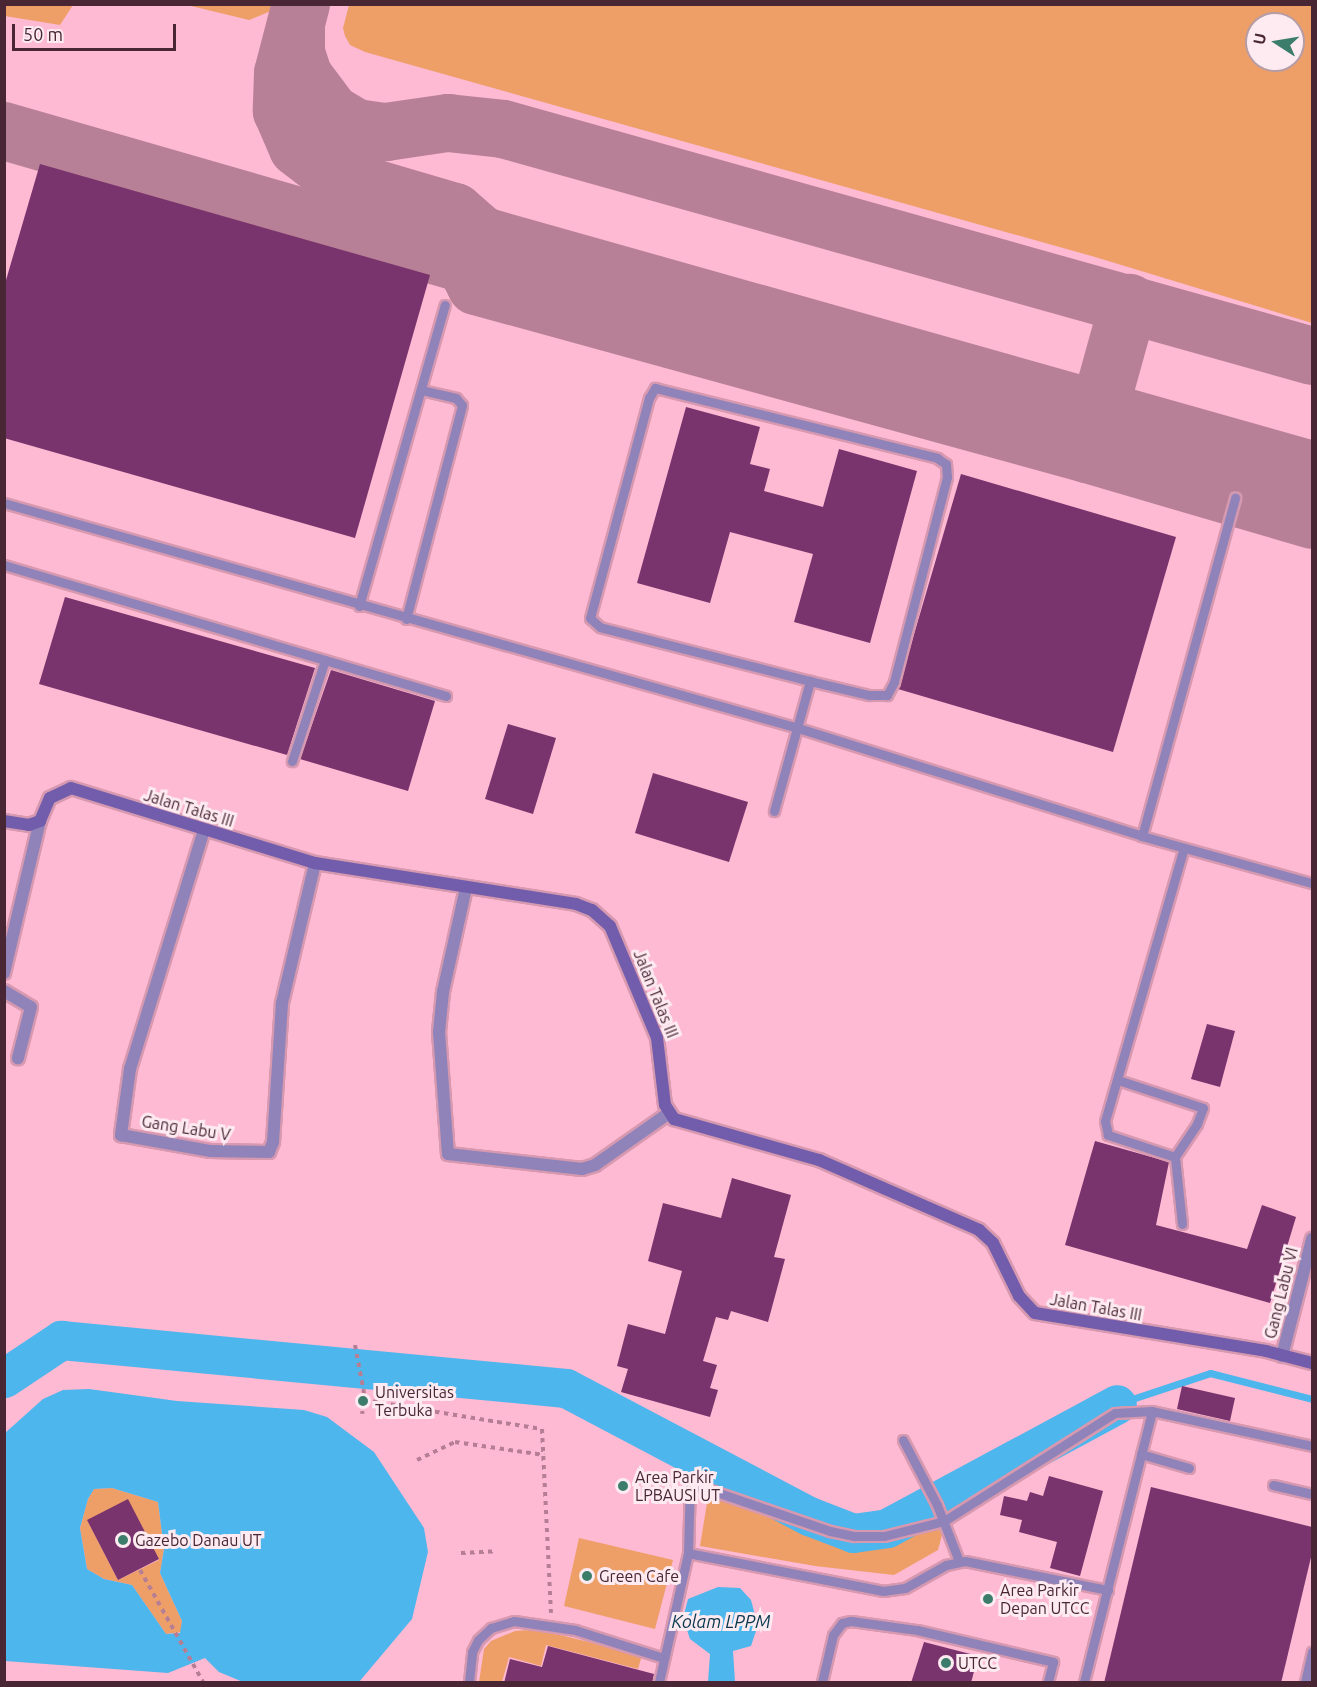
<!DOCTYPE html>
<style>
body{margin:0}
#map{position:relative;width:1317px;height:1687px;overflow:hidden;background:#feb9d3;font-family:Ubuntu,sans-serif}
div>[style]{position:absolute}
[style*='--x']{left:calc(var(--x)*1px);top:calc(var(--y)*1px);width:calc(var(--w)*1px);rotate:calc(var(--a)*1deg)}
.green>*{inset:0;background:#ee9f68}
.water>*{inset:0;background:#4db6ec}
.stream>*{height:7px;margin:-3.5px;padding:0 3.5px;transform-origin:3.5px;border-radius:3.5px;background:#4db6ec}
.river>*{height:39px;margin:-19.5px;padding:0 19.5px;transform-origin:19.5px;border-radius:19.5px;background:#4db6ec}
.taxiway>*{height:58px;margin:-29px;padding:0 29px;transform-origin:29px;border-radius:29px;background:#b88096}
.building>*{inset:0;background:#79336d}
.path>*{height:4px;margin-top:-2px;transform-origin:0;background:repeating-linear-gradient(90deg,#b57e94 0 4.5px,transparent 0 9px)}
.roads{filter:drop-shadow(2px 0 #d699b0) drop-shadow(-2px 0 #d699b0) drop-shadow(0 2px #d699b0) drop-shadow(0 -2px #d699b0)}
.lane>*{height:9px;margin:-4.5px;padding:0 4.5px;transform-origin:4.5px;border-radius:4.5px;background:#9083ba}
.street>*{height:12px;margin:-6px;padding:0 6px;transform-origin:6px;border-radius:6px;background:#9083ba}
.secondary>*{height:12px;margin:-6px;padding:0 6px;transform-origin:6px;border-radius:6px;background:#725cac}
.dots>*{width:16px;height:16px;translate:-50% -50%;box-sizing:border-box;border:3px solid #fdebf1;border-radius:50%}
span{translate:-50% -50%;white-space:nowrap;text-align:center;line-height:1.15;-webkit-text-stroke:6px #fdebf1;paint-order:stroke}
.street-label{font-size:16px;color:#482634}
.poi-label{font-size:16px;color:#482634}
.left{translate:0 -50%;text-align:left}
.water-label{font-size:18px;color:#0a384e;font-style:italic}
.frame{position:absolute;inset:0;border:6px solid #482634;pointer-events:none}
.north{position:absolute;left:1245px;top:12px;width:60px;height:60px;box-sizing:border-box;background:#fdebf1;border:2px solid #b59ca5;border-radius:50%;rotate:282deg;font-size:16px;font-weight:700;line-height:24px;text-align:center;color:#482634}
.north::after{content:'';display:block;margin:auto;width:21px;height:27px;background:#3b7c6b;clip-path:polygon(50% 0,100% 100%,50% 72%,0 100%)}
.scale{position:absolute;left:12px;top:24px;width:164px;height:27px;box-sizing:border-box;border:3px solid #482634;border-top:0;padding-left:8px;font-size:18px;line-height:21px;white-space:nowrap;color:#482634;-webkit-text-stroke:4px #fdebf1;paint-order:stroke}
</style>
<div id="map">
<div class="green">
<i style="clip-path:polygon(4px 5px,5px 4px,73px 5px,60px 25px,5px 16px)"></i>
<i style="clip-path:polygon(187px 5px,273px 5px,271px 11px,249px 20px)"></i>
<i style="clip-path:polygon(evenodd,349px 5px,1312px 5px,1312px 323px,1095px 257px,365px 52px,350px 45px,345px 36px,343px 28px,349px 5px,1257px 24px,1293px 24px,1293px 60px,1257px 60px,1257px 24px)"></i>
<i style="clip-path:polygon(evenodd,112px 1488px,158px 1502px,164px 1549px,160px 1573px,182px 1621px,181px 1632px,166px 1634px,132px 1585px,104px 1579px,87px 1569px,80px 1528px,88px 1499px,94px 1489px,112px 1488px,87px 1520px,159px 1559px,159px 1560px,118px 1580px,87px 1520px)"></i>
<i style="clip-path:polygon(708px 1497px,864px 1545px,890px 1543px,935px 1519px,942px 1535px,938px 1550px,894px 1575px,815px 1566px,700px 1546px)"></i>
<i style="clip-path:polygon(579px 1538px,673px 1560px,655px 1629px,564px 1606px)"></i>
<i style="clip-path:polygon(529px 1630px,560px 1635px,642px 1655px,638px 1669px,546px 1645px,541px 1666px,509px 1657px,502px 1682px,479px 1682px,484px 1649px,491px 1641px,515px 1631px)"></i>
</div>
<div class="water">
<i style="clip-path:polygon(evenodd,89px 1389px,177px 1401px,304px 1410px,327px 1417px,374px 1452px,424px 1528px,428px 1552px,412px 1619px,359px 1682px,243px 1682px,219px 1672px,205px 1658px,168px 1673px,5px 1661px,5px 1433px,43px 1399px,63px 1390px,89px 1389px,112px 1488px,158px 1502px,164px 1549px,160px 1573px,182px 1621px,180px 1633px,166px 1634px,132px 1585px,104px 1579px,87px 1569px,80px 1528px,88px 1499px,94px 1489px,112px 1488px)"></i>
<i style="clip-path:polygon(718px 1587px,740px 1588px,751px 1600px,755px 1615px,757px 1628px,751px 1646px,733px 1651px,735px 1682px,708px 1682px,710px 1654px,690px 1639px,683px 1618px,688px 1599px)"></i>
</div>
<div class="stream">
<i style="--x:1117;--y:1404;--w:98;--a:-18.4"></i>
<i style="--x:1210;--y:1373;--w:105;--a:14.3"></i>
</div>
<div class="river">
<i style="--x:4;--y:1378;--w:69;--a:-33.7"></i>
<i style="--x:61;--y:1340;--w:507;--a:5.43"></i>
<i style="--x:566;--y:1388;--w:275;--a:27.8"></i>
<i style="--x:809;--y:1516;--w:47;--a:21.1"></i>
<i style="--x:853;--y:1533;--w:34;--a:-8"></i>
<i style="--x:887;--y:1528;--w:261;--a:-28.3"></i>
</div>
<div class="taxiway">
<i style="--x:301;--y:4;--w:71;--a:104.6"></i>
<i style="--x:283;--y:73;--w:38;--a:92"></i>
<i style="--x:282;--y:111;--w:40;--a:66.6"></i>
<i style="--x:298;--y:148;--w:48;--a:37.3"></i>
<i style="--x:336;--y:177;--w:124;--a:16.4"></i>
<i style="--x:455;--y:212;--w:37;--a:41"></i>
<i style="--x:483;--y:236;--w:861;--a:15.76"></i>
<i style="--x:296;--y:28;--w:25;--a:90"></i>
<i style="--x:296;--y:53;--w:25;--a:72"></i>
<i style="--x:304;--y:77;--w:45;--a:53.1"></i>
<i style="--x:331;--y:113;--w:29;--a:31"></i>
<i style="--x:356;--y:128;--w:30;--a:8"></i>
<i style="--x:386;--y:132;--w:63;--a:-8.3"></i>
<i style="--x:448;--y:123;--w:55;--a:6.2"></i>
<i style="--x:503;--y:129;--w:840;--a:15.67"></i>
<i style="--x:4;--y:131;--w:480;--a:16.1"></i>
<i style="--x:465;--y:264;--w:25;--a:63"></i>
<i style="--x:476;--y:286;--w:634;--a:15.37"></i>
<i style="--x:1087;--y:454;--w:157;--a:-74.5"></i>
<i style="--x:1087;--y:454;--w:234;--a:16.3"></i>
</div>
<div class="building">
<i style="clip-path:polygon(40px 164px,430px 275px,355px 538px,4px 438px,4px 287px)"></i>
<i style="clip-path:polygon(686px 407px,760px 427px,750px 464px,770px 469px,764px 491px,823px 507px,839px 449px,917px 471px,870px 643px,794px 622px,813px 554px,730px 532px,710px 603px,637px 583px)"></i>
<i style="clip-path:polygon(961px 474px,1176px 537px,1113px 752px,898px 689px)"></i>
<i style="clip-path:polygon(65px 597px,315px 668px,287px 755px,39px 684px)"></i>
<i style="clip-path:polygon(331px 670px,435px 701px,408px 791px,300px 759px)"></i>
<i style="clip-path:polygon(508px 724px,556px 738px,533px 814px,485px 799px)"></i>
<i style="clip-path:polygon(653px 773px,748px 802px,729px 862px,635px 833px)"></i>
<i style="clip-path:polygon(1207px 1024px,1235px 1031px,1220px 1087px,1191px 1079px)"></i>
<i style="clip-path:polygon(1095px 1141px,1169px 1162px,1156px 1225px,1247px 1249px,1262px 1205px,1296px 1217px,1270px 1303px,1065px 1245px)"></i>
<i style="clip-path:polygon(732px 1178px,791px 1195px,774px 1257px,785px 1259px,768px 1322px,731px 1311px,728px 1320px,716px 1317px,703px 1361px,717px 1365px,710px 1388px,718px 1390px,710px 1417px,621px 1392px,628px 1369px,617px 1366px,628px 1324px,665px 1334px,682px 1271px,648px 1261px,663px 1203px,721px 1218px)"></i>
<i style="clip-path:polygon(1182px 1386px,1235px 1398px,1230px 1421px,1177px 1409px)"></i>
<i style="clip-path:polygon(1049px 1476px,1103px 1491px,1080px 1576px,1050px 1568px,1057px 1542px,1019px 1532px,1022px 1520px,1000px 1515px,1004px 1496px,1027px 1501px,1030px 1492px,1043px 1496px)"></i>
<i style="clip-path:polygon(1151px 1487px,1312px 1527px,1312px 1553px,1281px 1683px,1104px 1683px)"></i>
<i style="clip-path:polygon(128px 1499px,159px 1559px,118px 1580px,87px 1520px)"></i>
<i style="clip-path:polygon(924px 1642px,978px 1656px,971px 1683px,911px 1683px)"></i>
<i style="clip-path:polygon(548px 1646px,654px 1674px,652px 1683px,504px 1683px,510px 1659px,542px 1667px)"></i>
</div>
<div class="path">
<i style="--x:355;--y:1345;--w:49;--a:79.4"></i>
<i style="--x:364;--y:1393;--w:21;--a:95"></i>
<i style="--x:364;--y:1400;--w:180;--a:9.3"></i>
<i style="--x:542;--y:1429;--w:184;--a:87.2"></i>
<i style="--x:417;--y:1460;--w:42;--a:-25.3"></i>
<i style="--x:455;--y:1442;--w:90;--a:8.3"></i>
<i style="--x:461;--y:1553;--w:35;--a:-3"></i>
<i style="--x:140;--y:1570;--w:129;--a:60.6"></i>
</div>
<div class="roads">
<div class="lane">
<i style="--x:4;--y:503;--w:825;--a:15.82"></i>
<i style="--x:798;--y:728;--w:361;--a:17.4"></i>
<i style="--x:1142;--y:836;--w:176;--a:15.5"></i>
<i style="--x:4;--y:565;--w:461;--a:16.5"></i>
<i style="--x:359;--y:606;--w:313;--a:-74.1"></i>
<i style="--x:406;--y:619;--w:221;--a:-75.3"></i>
<i style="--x:462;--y:405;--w:9;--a:-131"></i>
<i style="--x:456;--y:398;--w:36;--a:-167"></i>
<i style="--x:292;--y:761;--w:106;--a:-71.9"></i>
<i style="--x:774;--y:811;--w:135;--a:-74.5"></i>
<i style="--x:810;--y:681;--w:217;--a:-165.6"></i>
<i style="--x:600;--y:627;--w:13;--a:-138"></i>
<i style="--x:590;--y:618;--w:228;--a:-75"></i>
<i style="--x:649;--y:398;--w:12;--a:-59"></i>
<i style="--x:655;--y:388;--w:291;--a:13.9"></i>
<i style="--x:937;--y:458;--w:11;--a:34"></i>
<i style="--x:946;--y:464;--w:13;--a:86"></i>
<i style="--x:947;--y:477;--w:212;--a:104.5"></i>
<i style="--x:894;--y:682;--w:15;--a:118"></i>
<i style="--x:887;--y:695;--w:18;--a:180"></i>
<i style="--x:869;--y:695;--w:61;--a:-166.7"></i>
<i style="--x:1142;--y:836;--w:351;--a:-74.6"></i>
<i style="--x:1118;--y:1080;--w:89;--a:18.2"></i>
<i style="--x:1203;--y:1108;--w:17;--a:111"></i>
<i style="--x:1197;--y:1124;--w:40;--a:124"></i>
<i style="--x:1182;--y:1224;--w:67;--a:-96"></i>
<i style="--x:1175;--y:1157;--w:71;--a:-161.8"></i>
<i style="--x:1108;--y:1135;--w:14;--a:-102"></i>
<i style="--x:1105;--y:1121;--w:284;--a:-73.9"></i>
<i style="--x:903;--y:1440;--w:73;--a:62.4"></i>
<i style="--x:937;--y:1505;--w:60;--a:68.6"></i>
<i style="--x:1141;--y:1454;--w:50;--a:16.3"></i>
<i style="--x:1273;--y:1485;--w:40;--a:13"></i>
<i style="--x:688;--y:1553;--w:199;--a:11"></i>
<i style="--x:883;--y:1591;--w:22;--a:-8"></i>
<i style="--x:905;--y:1588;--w:47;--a:-29.3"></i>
<i style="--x:946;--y:1565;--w:19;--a:-12"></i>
<i style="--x:965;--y:1561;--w:146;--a:11.5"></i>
<i style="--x:469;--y:1682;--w:30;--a:-84"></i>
<i style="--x:472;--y:1652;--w:13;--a:-63"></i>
<i style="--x:478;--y:1640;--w:18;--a:-43"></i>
<i style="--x:491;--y:1628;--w:24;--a:-17"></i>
<i style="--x:514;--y:1621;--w:62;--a:8.4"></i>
<i style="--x:575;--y:1630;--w:93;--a:17.5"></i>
<i style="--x:659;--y:1682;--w:132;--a:-77.3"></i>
<i style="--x:688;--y:1553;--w:70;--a:-88.4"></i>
<i style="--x:690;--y:1483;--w:148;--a:18.9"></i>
<i style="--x:830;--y:1531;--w:25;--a:12"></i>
<i style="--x:854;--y:1536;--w:30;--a:0"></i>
<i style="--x:884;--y:1536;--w:62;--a:-14"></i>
<i style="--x:944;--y:1521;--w:202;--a:-32.3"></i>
<i style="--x:1115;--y:1413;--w:37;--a:-3"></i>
<i style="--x:822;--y:1682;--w:48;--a:-76.8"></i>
<i style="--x:833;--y:1635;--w:15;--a:-53"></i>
<i style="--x:842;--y:1623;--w:9;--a:-13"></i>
<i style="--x:851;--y:1621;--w:67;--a:7.8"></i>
<i style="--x:917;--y:1630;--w:140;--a:13.2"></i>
<i style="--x:1053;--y:1662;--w:21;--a:104"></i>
<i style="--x:1084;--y:1682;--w:279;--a:-75.9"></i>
<i style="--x:1152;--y:1411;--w:164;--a:12.3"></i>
<i style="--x:1305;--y:1682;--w:31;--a:-77"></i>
</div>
<div class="street">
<i style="--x:204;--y:830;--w:250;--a:107.2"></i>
<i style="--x:130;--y:1069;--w:67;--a:97.8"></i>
<i style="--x:121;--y:1135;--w:90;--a:10.2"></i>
<i style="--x:210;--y:1151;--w:59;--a:1"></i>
<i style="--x:269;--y:1152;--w:11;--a:-68"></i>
<i style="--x:273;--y:1142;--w:139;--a:-86.3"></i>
<i style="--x:282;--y:1003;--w:144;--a:-76.7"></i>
<i style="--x:466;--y:888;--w:107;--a:102.5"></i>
<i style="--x:443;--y:992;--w:40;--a:95.7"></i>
<i style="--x:439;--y:1032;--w:122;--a:85.8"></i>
<i style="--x:448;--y:1154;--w:135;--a:6.4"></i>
<i style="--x:582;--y:1169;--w:14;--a:-17"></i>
<i style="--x:595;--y:1165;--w:90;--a:-35.1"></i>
<i style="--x:4;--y:973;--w:156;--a:-76.7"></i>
<i style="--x:4;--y:991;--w:31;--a:31"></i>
<i style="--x:31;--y:1007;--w:53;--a:104.3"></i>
<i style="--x:1282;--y:1356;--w:121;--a:-75.6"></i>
</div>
<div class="secondary">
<i style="--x:4;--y:821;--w:25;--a:9"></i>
<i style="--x:29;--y:825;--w:12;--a:-20"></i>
<i style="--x:40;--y:821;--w:25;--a:-67"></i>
<i style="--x:50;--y:798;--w:23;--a:-25"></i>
<i style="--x:71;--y:788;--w:255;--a:17.1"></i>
<i style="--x:315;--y:863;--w:264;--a:8.9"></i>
<i style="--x:576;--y:904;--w:17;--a:21"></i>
<i style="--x:592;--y:910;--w:24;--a:42"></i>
<i style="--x:610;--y:926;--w:121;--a:67.2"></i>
<i style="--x:657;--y:1038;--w:67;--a:83.2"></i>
<i style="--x:665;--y:1105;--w:17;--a:57"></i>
<i style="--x:674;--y:1119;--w:151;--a:15.8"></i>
<i style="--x:819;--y:1160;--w:175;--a:23.6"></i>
<i style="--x:979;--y:1230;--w:19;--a:43"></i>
<i style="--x:993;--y:1243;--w:59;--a:63.9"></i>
<i style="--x:1019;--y:1296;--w:23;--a:47"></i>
<i style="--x:1035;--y:1313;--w:234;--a:9.3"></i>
<i style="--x:1266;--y:1351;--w:48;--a:14.6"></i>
</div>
</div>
<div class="dots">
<i style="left:363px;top:1401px;background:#3b7c6b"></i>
<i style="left:623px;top:1486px;background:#3b7c6b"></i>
<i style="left:123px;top:1540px;background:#3b7c6b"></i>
<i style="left:587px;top:1576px;background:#3b7c6b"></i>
<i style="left:988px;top:1599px;background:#3b7c6b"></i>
<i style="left:946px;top:1663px;background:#3b7c6b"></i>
</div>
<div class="street-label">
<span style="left:189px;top:808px;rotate:17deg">Jalan Talas III</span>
<span style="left:656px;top:994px;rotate:68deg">Jalan Talas III</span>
<span style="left:186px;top:1128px;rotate:9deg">Gang Labu V</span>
<span style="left:1281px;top:1293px;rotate:-76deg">Gang Labu VI</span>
<span style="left:1096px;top:1307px;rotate:10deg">Jalan Talas III</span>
</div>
<div class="poi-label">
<span class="left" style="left:375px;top:1401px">Universitas<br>Terbuka</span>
<span class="left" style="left:635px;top:1486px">Area Parkir<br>LPBAUSI UT</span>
<span class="left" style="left:135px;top:1540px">Gazebo Danau UT</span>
<span class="left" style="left:599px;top:1576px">Green Cafe</span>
<span class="left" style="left:1000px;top:1599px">Area Parkir<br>Depan UTCC</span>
<span class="left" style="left:958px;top:1663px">UTCC</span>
</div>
<div class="water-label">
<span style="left:721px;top:1621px">Kolam LPPM</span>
</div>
<div class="frame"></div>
<div class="north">U</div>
<div class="scale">50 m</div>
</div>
